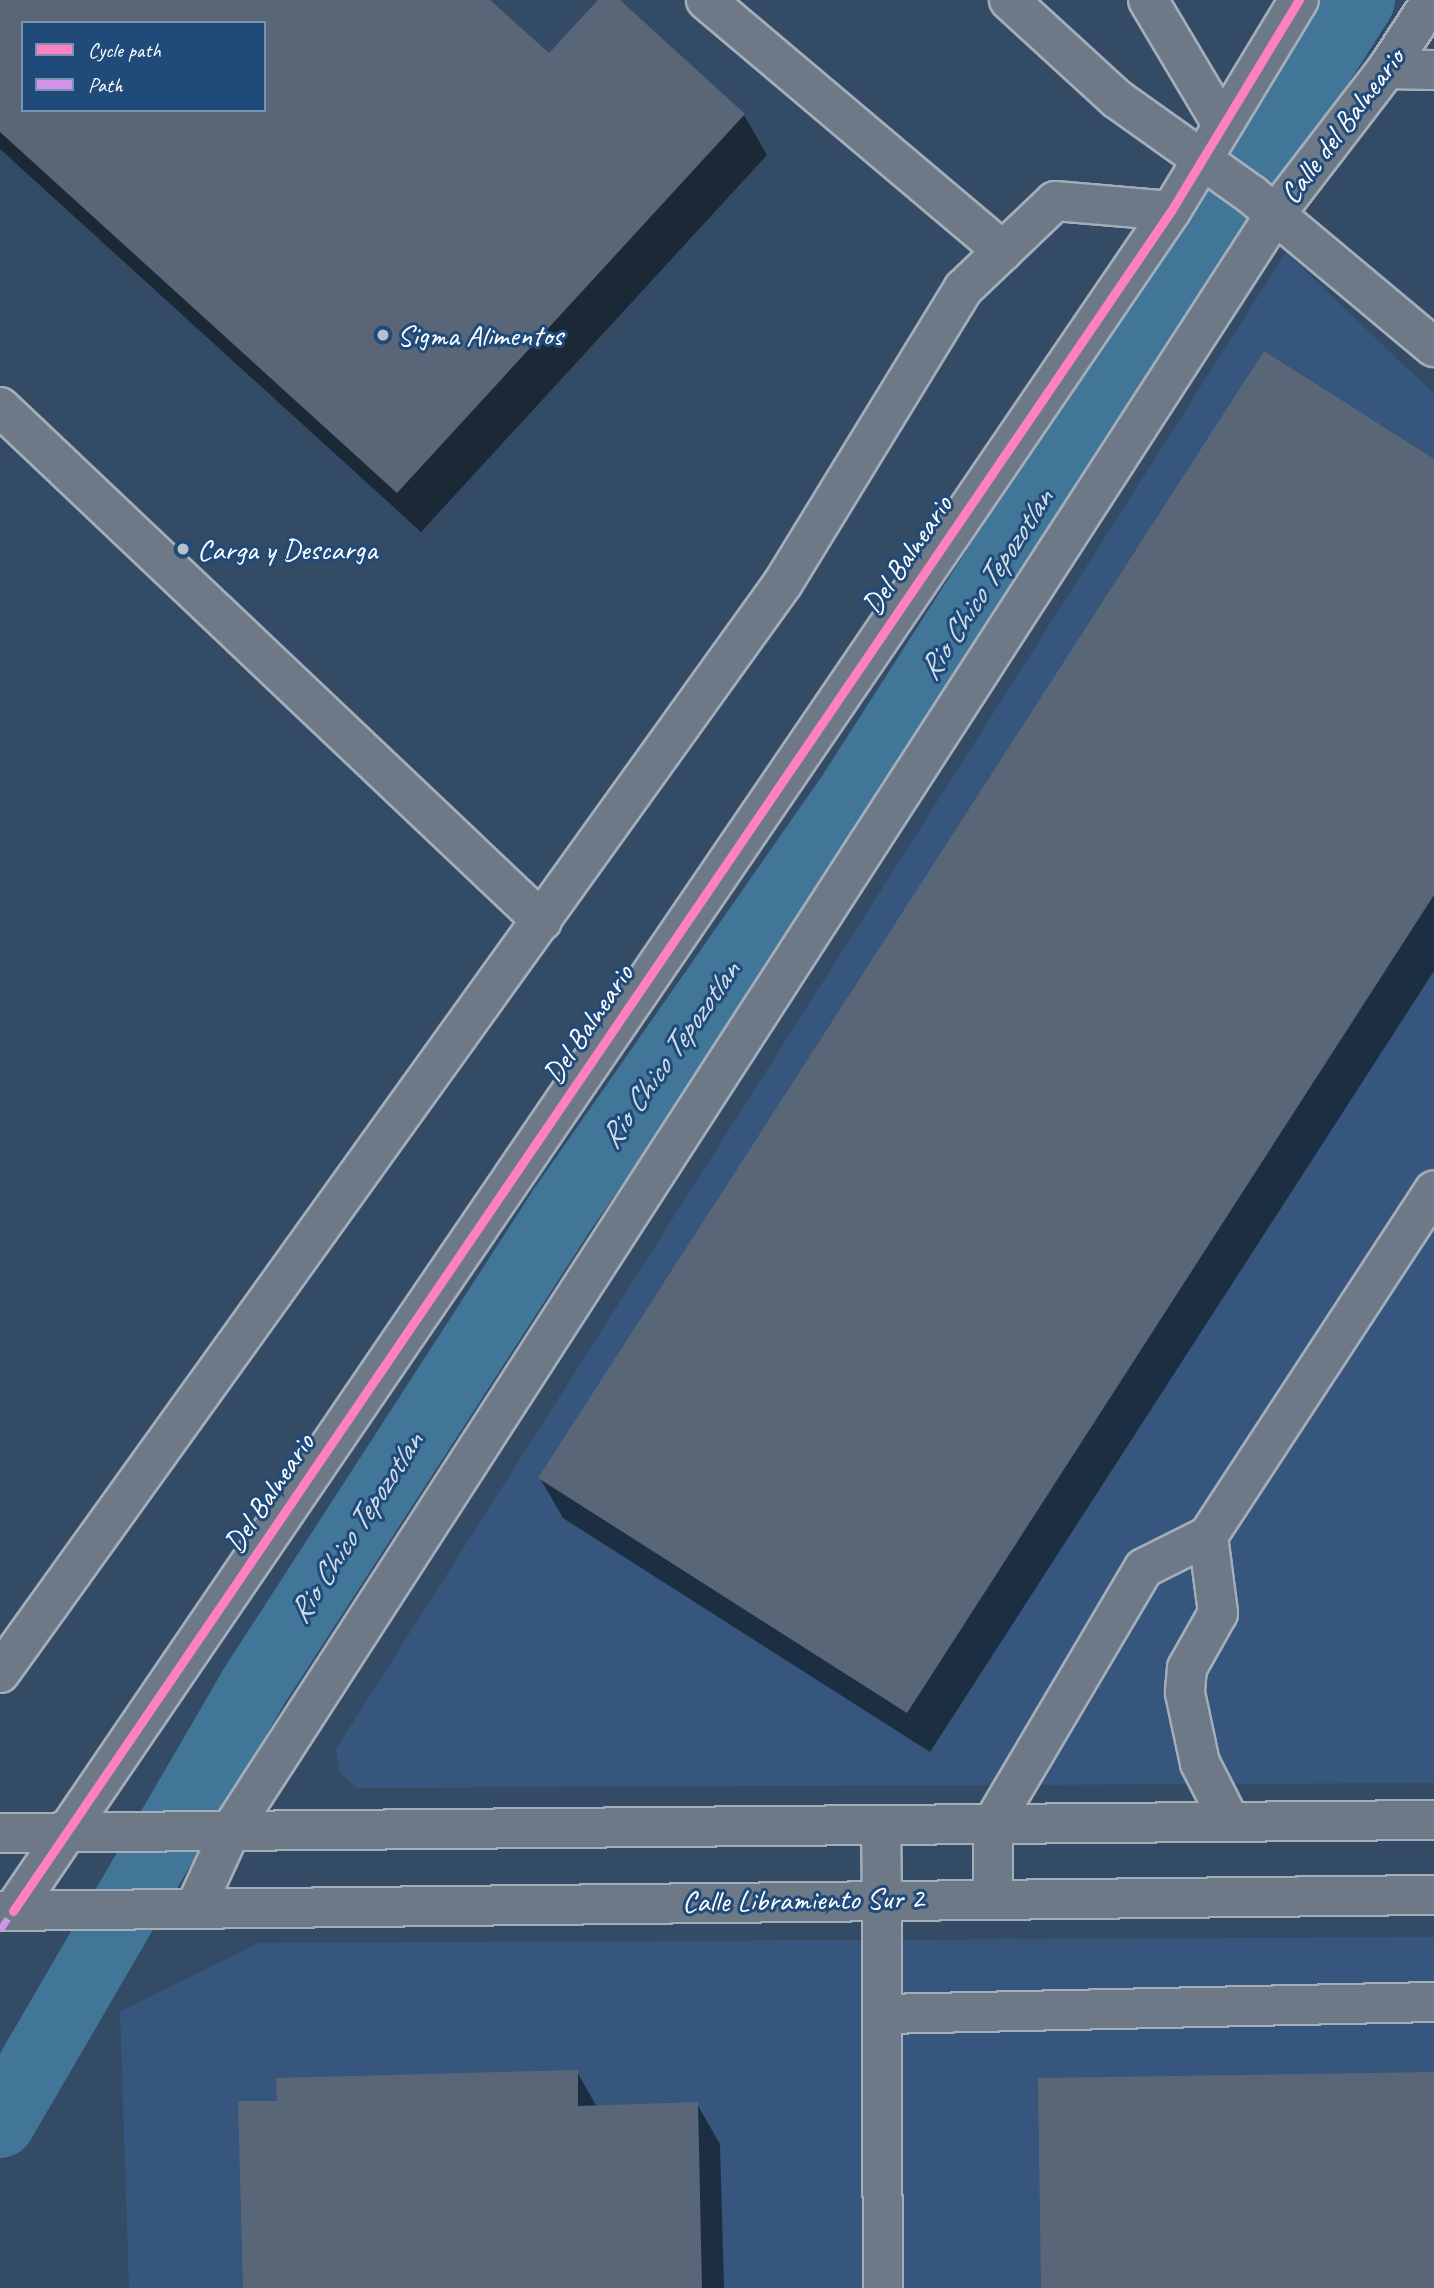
<!DOCTYPE html>
<style>
body{margin:0}
#map{position:relative;width:1434px;height:2288px;overflow:hidden;background:#344b65;font-family:Caveat,sans-serif}
div>[style]{position:absolute}
[style*='--x']{left:calc(var(--x)*1px);top:calc(var(--y)*1px);width:calc(var(--w)*1px);rotate:calc(var(--a)*1deg)}
.built>*{inset:0;background:#36567d}
.shadow>*{inset:0;background:#0007}
.river>*{height:70px;margin:-35px;padding:0 35px;transform-origin:35px;border-radius:35px;background:#417699}
.building>*{inset:0;background:#596677}
.roads{filter:drop-shadow(2px 0 #a4aeba) drop-shadow(-2px 0 #a4aeba) drop-shadow(0 2px #a4aeba) drop-shadow(0 -2px #a4aeba)}
.minor>*{height:38px;margin:-19px;padding:0 19px;transform-origin:19px;border-radius:19px;background:#6d7986}
.major>*{height:38px;margin:-19px;padding:0 19px;transform-origin:19px;border-radius:19px;background:#6d7986}
.quiet>*{height:7px;margin-top:-3.5px;transform-origin:0;background:repeating-linear-gradient(90deg,#d193ec 0 14px,transparent 0 21px)}
.cycleway>*{height:9px;margin:-4.5px;padding:0 4.5px;transform-origin:4.5px;border-radius:4.5px;background:#ff80c0}
.dots>*{width:19px;height:19px;translate:-50% -50%;box-sizing:border-box;border:4px solid #1f4a7a;border-radius:50%}
span{translate:-50% -50%;white-space:nowrap;text-align:center;line-height:1.15;-webkit-text-stroke:6px #1f4a7a;paint-order:stroke}
.street-label{font-size:30px;color:#fff}
.poi-label{font-size:30px;color:#fff}
.left{translate:0 -50%;text-align:left}
.water-label{font-size:32px;color:#d0dee7;font-style:italic}
.legend{position:absolute;left:21px;top:21px;width:245px;height:91px;box-sizing:border-box;background:#1f4a7a;border:2px solid #7992af;margin:0;padding:9px 12px;list-style:none;font-size:21px;color:#fff}
.legend li{display:flex;align-items:center;gap:14px;height:35px}
.legend b{width:35px;border:2px solid #7992af}
</style>
<div id="map">
<div class="built">
<i style="clip-path:polygon(1286px 252px,1434px 394px,1434px 1783px,356px 1788px,339px 1771px,336px 1749px)"></i>
<i style="clip-path:polygon(1434px 1937px,1434px 2288px,129px 2288px,120px 2011px,259px 1943px)"></i>
</div>
<div class="shadow">
<i style="clip-path:polygon(evenodd,0 0,487px 0,549px 56px,600px 0,618px 0,744px 115px,767px 155px,421px 532px,0 149px,0 0,23px 23px,264px 23px,264px 110px,23px 110px,23px 23px)"></i>
<i style="clip-path:polygon(1434px 461px,1434px 971px,930px 1752px,563px 1518px,540px 1478px)"></i>
<i style="clip-path:polygon(577px 2072px,597px 2107px,697px 2104px,720px 2144px,724px 2288px,244px 2288px,279px 2102px)"></i>
</div>
<div class="river">
<i style="--x:0;--y:2123;--w:500;--a:-59.8"></i>
<i style="--x:251;--y:1691;--w:576;--a:-57.11"></i>
<i style="--x:564;--y:1207;--w:494;--a:-55.1"></i>
<i style="--x:847;--y:802;--w:952;--a:-57.39"></i>
</div>
<div class="building">
<i style="clip-path:polygon(evenodd,0 0,490px 0,549px 53px,598px 0,620px 0,745px 114px,397px 493px,0 132px,0 0,23px 23px,264px 23px,264px 110px,23px 110px,23px 23px)"></i>
<i style="clip-path:polygon(1264px 351px,1434px 459px,1434px 895px,907px 1713px,538px 1478px)"></i>
<i style="clip-path:polygon(578px 2070px,578px 2106px,698px 2102px,702px 2288px,243px 2288px,238px 2101px,277px 2101px,276px 2078px)"></i>
<i style="clip-path:polygon(1434px 2072px,1434px 2288px,1041px 2288px,1038px 2078px)"></i>
</div>
<div class="roads">
<div class="minor">
<i style="--x:706;--y:0;--w:389;--a:40.2"></i>
<i style="--x:1009;--y:0;--w:147;--a:42.5"></i>
<i style="--x:1117;--y:99;--w:166;--a:35.4"></i>
<i style="--x:1252;--y:195;--w:237;--a:39.9"></i>
<i style="--x:1148;--y:0;--w:144;--a:59.2"></i>
<i style="--x:1387;--y:69;--w:47;--a:1.2"></i>
<i style="--x:0;--y:407;--w:747;--a:43.48"></i>
<i style="--x:1208;--y:1536;--w:78;--a:82.6"></i>
<i style="--x:1218;--y:1613;--w:63;--a:119.4"></i>
<i style="--x:1187;--y:1668;--w:25;--a:95"></i>
<i style="--x:1185;--y:1693;--w:72;--a:77.9"></i>
<i style="--x:1200;--y:1763;--w:66;--a:63"></i>
<i style="--x:0;--y:1673;--w:1342;--a:-54.31"></i>
<i style="--x:783;--y:583;--w:345;--a:-58.5"></i>
<i style="--x:963;--y:289;--w:127;--a:-43.7"></i>
<i style="--x:1055;--y:201;--w:116;--a:4.9"></i>
<i style="--x:993;--y:1823;--w:296;--a:-59.4"></i>
<i style="--x:1144;--y:1568;--w:72;--a:-26.6"></i>
<i style="--x:1208;--y:1536;--w:413;--a:-56.8"></i>
<i style="--x:882;--y:1900;--w:388;--a:89.9"></i>
<i style="--x:196;--y:1906;--w:84;--a:-65.3"></i>
<i style="--x:231;--y:1830;--w:1922;--a:-57.13"></i>
<i style="--x:1274;--y:216;--w:185;--a:-52.5"></i>
<i style="--x:1387;--y:69;--w:82;--a:-56.9"></i>
<i style="--x:13;--y:1911;--w:2057;--a:-55.74"></i>
<i style="--x:1171;--y:211;--w:247;--a:-58.8"></i>
<i style="--x:884;--y:2014;--w:550;--a:-1.25"></i>
</div>
<div class="major">
<i style="--x:881;--y:1825;--w:75;--a:89.2"></i>
<i style="--x:0;--y:1833;--w:1434;--a:-0.52"></i>
<i style="--x:993;--y:1899;--w:76;--a:-90"></i>
<i style="--x:0;--y:1911;--w:1434;--a:-0.64"></i>
</div>
</div>
<div class="quiet">
<i style="--x:0;--y:1930;--w:23;--a:-56"></i>
</div>
<div class="cycleway">
<i style="--x:13;--y:1911;--w:2057;--a:-55.74"></i>
<i style="--x:1171;--y:211;--w:247;--a:-58.8"></i>
</div>
<div class="dots">
<i style="left:383px;top:335px;background:#b8c0c9"></i>
<i style="left:183px;top:549px;background:#b8c0c9"></i>
</div>
<div class="street-label">
<span style="left:1342px;top:126px;rotate:-53deg">Calle del Balneario</span>
<span style="left:907px;top:555px;rotate:-56deg">Del Balneario</span>
<span style="left:588px;top:1024px;rotate:-56deg">Del Balneario</span>
<span style="left:269px;top:1493px;rotate:-56deg">Del Balneario</span>
<span style="left:803px;top:1900px;rotate:-1deg">Calle Libramiento Sur 2</span>
</div>
<div class="poi-label">
<span class="left" style="left:397px;top:335px">Sigma Alimentos</span>
<span class="left" style="left:197px;top:549px">Carga y Descarga</span>
</div>
<div class="water-label">
<span style="left:986px;top:585px;rotate:-57deg">Rio Chico Tepozotlan</span>
<span style="left:670px;top:1055px;rotate:-55deg">Rio Chico Tepozotlan</span>
<span style="left:356px;top:1528px;rotate:-57deg">Rio Chico Tepozotlan</span>
</div>
<ul class="legend">
<li><b style="height:9px;background:#ff80c0"></b>Cycle path</li>
<li><b style="height:9px;background:#d193ec"></b>Path</li>
</ul>
</div>
